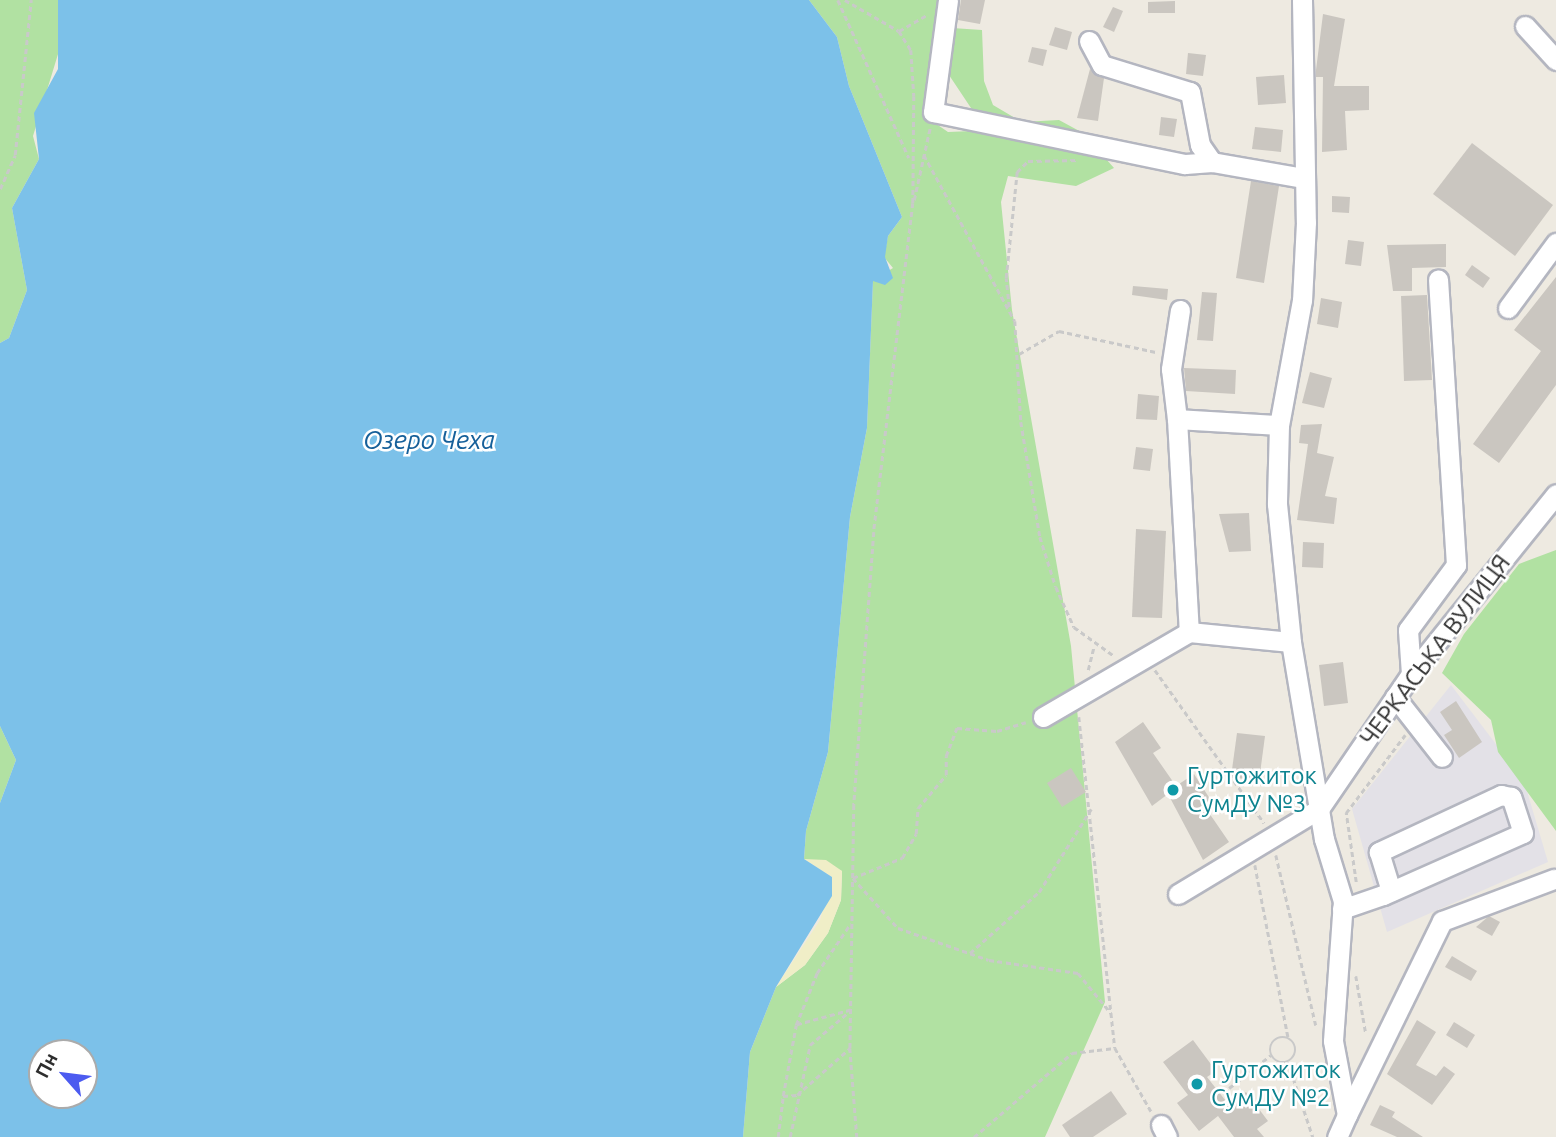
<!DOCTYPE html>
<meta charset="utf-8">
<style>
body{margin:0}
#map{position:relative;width:1556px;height:1137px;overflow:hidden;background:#eeeae1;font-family:Ubuntu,sans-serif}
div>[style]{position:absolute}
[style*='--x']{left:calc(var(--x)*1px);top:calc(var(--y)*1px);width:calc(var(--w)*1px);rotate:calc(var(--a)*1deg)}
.industrial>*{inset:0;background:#e3e1e7}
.green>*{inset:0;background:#b1e1a2}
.sand>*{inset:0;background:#f0eec7}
.water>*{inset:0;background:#7cc1e9}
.building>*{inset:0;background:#cac6c0}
.path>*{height:2.5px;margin-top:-1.25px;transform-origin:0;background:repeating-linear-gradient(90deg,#c9c9c9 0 5px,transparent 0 8.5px)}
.path>.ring{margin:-1.25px;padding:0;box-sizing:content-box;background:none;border:2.5px solid #c9c9c9;border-radius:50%}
.roads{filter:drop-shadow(2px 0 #b4b6c0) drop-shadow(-2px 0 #b4b6c0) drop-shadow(0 2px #b4b6c0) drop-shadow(0 -2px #b4b6c0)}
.minor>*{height:19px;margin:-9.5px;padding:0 9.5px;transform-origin:9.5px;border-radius:9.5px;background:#fff}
.dots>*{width:19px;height:19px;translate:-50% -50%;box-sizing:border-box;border:4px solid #fff;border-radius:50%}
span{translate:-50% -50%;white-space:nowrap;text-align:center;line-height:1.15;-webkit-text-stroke:5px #fff;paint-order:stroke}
.street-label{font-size:24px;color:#2e2e2e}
.culture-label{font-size:24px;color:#0d838f}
.left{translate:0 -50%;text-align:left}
.water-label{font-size:26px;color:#16609a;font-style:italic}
.north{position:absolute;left:28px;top:1039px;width:70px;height:70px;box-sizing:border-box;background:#fff;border:2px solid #ababab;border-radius:50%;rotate:298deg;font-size:19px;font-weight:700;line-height:28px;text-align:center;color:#2e2e2e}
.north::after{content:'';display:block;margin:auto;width:24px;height:32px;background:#4c5bf0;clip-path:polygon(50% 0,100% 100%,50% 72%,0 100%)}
</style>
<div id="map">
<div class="industrial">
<i style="clip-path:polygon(1451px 685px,1524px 781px,1548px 862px,1387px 932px,1352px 809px)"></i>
</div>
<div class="green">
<i style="clip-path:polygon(0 0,58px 0,62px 41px,33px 136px,39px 159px,12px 208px,27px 290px,9px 338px,0 343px)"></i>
<i style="clip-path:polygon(evenodd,809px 0,940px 0,937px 27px,982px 30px,984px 81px,993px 105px,1022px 122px,1059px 120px,1083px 133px,1114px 168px,1076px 186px,1008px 176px,1001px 202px,1012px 310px,1071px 646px,1105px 1002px,1045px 1137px,743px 1137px,750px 1052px,776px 987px,805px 965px,828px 933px,841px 900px,842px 871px,804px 859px,806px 831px,828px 752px,850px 517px,867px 428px,873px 280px,893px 268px,884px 257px,888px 236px,902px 217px,849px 86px,837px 37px,809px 0,945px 69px,977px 117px,980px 125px,972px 131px,948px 132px,929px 119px,945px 69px)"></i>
<i style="clip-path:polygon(1556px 550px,1556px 831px,1498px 752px,1491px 720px,1442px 673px,1464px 634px,1519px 564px)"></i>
<i style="clip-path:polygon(0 726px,16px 760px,0 803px)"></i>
</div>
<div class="sand">
<i style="clip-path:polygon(804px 859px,826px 860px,842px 871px,841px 900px,828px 933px,805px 965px,776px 987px,820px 920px,832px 877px)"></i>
</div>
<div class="water">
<i style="clip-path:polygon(evenodd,58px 0,809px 0,837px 37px,849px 86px,902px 217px,888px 236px,885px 257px,893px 278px,885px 285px,873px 281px,867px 428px,850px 517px,828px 752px,806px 831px,804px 859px,832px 877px,832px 896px,776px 987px,750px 1052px,743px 1137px,0 1137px,0 803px,16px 760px,0 726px,0 343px,9px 338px,27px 290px,12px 208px,39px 159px,34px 113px,58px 69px,58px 0,42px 1053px,84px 1053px,84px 1095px,42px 1095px,42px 1053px)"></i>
</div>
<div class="building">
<i style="clip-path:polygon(961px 0,985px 0,980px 24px,958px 20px)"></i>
<i style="clip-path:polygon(1175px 1px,1175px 13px,1148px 13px,1148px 2px)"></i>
<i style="clip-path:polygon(1113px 7px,1123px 11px,1114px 32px,1103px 27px)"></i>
<i style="clip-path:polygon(1323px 14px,1345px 19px,1334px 86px,1369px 86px,1369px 110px,1345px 111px,1347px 150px,1322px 152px,1323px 77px,1316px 77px,1316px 70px)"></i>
<i style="clip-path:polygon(1055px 27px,1072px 32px,1067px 50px,1049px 45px)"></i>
<i style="clip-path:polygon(1032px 47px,1047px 50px,1043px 66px,1028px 62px)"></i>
<i style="clip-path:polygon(1188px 53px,1206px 55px,1203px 76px,1186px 74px)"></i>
<i style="clip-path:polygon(1090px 69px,1104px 78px,1098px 121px,1077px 118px)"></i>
<i style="clip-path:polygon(1284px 75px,1286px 103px,1258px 105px,1256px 77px)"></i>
<i style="clip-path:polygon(1161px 117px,1177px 119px,1174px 137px,1159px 135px)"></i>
<i style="clip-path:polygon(1255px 127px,1283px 130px,1281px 152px,1252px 149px)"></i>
<i style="clip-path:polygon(1472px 143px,1553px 205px,1515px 256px,1433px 194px)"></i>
<i style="clip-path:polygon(1251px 181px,1279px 186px,1264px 283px,1236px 278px)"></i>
<i style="clip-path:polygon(1332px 196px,1350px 197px,1349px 213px,1332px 212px)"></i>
<i style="clip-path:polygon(1348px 240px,1364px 242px,1361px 266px,1345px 264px)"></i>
<i style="clip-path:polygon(1446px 244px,1446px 267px,1412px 268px,1412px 291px,1393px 291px,1387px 245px)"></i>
<i style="clip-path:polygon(1472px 265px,1490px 278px,1483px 288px,1465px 275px)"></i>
<i style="clip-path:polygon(1556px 277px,1556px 385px,1499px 463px,1473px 444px,1541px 351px,1514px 330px)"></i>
<i style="clip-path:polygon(1133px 286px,1168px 289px,1167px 300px,1132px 295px)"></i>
<i style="clip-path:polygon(1202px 292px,1217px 293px,1213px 341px,1197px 340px)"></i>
<i style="clip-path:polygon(1427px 295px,1432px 380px,1404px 381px,1401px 296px)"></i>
<i style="clip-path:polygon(1321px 298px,1342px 302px,1338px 328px,1317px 324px)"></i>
<i style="clip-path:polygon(1184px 368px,1236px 370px,1235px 394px,1186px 391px)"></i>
<i style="clip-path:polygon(1310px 372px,1332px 378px,1324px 408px,1302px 403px)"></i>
<i style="clip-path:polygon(1138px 394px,1159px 396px,1157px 420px,1136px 419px)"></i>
<i style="clip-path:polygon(1322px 424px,1317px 453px,1334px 457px,1325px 496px,1337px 498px,1334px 524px,1297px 520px,1308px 444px,1299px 443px,1301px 425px)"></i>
<i style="clip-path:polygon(1136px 447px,1153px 449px,1150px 471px,1133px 469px)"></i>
<i style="clip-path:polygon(1249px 513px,1251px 551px,1229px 552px,1219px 514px)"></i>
<i style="clip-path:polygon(1136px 529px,1166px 531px,1162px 618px,1132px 617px)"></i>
<i style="clip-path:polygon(1303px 542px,1324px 543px,1323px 568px,1302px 567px)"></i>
<i style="clip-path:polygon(1343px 662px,1348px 703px,1324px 706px,1319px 665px)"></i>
<i style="clip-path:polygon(1456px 701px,1482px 742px,1459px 758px,1444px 735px,1452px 730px,1440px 712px)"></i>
<i style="clip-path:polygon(1143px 722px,1161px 748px,1153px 753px,1176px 786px,1194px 774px,1212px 802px,1205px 807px,1229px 842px,1203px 860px,1168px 794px,1152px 806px,1115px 742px)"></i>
<i style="clip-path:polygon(1237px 733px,1265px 736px,1259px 781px,1231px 777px)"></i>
<i style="clip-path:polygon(1071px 768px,1086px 792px,1062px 807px,1047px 783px)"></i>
<i style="clip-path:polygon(1489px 916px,1500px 922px,1492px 936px,1476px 927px)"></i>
<i style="clip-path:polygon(1452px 956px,1477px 971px,1471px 981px,1445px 967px)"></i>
<i style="clip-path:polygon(1417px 1020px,1436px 1032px,1416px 1065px,1436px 1076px,1444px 1066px,1455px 1074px,1432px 1105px,1387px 1074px)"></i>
<i style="clip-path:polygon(1454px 1022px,1475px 1035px,1467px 1048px,1446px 1035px)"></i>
<i style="clip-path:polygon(1193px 1040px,1216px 1071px,1207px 1077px,1229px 1105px,1246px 1092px,1268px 1121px,1257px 1129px,1264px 1137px,1234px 1137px,1218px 1116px,1199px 1131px,1177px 1103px,1188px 1095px,1163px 1062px)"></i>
<i style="clip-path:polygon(1111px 1091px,1127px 1114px,1093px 1137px,1070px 1137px,1062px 1125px)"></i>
<i style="clip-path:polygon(1380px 1105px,1395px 1112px,1392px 1117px,1423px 1137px,1397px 1137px,1370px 1125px)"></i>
</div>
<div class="path">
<i style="--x:838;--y:0;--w:173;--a:65.8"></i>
<i style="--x:845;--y:0;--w:62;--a:29.9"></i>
<i style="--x:899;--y:31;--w:22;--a:58"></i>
<i style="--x:911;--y:50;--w:46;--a:86.3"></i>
<i style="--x:914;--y:96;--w:107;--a:90.5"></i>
<i style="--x:913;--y:203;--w:331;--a:96.8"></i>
<i style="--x:874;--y:532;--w:274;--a:94.2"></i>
<i style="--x:854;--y:805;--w:243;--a:90.9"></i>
<i style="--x:850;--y:1048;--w:89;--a:85.5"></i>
<i style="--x:899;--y:31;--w:34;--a:-30"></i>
<i style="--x:924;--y:155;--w:189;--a:61.3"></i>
<i style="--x:1015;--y:321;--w:101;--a:86.6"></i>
<i style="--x:1021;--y:422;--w:117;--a:80.6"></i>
<i style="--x:1040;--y:537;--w:52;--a:72.3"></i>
<i style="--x:1056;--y:587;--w:44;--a:65.8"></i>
<i style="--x:1074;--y:627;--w:48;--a:35.7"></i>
<i style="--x:0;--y:189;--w:37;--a:-66"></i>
<i style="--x:15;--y:155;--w:156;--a:-84.1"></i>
<i style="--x:914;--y:200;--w:74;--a:-77.5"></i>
<i style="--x:1009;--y:307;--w:29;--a:-96"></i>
<i style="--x:1006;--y:278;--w:107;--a:-84.1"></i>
<i style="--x:1017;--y:172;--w:16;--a:-45"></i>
<i style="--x:1028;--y:161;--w:51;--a:-1.1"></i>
<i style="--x:1019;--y:354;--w:46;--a:-29.9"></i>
<i style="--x:1059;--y:331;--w:99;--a:12.2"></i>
<i style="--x:1088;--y:670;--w:25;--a:-76"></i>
<i style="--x:1155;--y:670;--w:188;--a:54.5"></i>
<i style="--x:1079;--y:717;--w:333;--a:83.8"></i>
<i style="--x:1115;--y:1048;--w:73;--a:60.3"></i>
<i style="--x:1276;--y:855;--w:175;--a:76.8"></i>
<i style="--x:1255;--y:865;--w:175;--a:79.1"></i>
<i style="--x:853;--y:878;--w:67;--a:48"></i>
<i style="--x:898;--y:928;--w:96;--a:19.4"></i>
<i style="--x:989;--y:960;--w:90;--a:8.3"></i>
<i style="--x:1078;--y:973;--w:52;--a:50.5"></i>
<i style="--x:853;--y:878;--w:53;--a:-22.2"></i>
<i style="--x:902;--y:858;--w:28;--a:-60"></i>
<i style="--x:916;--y:834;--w:26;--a:-86"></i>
<i style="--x:918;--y:808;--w:43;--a:-49.7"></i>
<i style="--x:946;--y:775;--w:19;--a:-90"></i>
<i style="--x:946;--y:756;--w:30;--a:-69"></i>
<i style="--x:957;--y:728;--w:40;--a:4.3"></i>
<i style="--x:997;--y:731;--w:30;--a:-17"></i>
<i style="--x:1356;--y:882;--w:70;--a:-98.2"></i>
<i style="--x:1346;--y:813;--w:98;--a:-52.9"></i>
<i style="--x:970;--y:953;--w:92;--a:-41.5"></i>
<i style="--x:1039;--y:892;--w:98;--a:-57.9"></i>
<i style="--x:1356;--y:976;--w:59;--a:80.2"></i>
<i class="ring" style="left:1270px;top:1037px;width:23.5px;height:23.5px"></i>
<i style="--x:1288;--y:1062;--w:79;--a:71.6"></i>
<i style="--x:1229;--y:1088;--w:53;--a:-38.2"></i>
<i style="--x:783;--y:1096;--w:72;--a:-79.6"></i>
<i style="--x:796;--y:1025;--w:56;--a:-68"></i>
<i style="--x:817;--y:973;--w:60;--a:-55.8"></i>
<i style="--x:778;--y:1137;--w:41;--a:-83"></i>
<i style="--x:783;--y:1096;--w:14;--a:-4"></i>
<i style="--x:797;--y:1095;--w:71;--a:-41.6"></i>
<i style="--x:790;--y:1137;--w:94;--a:-77.7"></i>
<i style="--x:810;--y:1045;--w:54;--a:-40.5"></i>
<i style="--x:851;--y:1010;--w:57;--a:164.7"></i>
<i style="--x:974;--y:1137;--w:129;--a:-40.6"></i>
<i style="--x:1072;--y:1053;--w:43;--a:-6.6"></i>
</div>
<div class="roads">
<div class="minor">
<i style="--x:948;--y:0;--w:113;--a:97.6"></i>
<i style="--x:933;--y:112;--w:257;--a:11.7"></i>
<i style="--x:1185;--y:164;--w:27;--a:-4"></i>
<i style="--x:1212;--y:162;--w:92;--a:10"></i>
<i style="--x:1302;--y:0;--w:222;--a:89"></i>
<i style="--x:1306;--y:222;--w:78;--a:92.9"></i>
<i style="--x:1302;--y:300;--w:127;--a:100.4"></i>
<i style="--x:1279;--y:425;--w:79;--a:91.5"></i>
<i style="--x:1277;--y:504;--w:139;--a:84.2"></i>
<i style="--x:1291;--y:642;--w:200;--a:80.5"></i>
<i style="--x:1324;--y:839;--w:65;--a:73"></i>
<i style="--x:1343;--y:901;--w:140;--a:94.1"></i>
<i style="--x:1333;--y:1041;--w:75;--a:79.3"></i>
<i style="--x:1347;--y:1115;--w:24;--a:114"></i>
<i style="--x:1525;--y:26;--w:46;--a:47.6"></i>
<i style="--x:1089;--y:41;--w:27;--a:62"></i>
<i style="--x:1102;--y:65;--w:92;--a:17.1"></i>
<i style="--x:1190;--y:92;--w:54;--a:79.3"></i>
<i style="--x:1200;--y:145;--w:21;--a:55"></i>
<i style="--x:1508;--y:308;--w:81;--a:-53.6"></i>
<i style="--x:1180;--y:310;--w:60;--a:98.7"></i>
<i style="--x:1171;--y:369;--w:50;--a:83.2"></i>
<i style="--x:1177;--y:419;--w:102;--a:3.4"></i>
<i style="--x:1177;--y:419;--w:213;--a:86.8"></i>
<i style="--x:1411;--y:674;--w:44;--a:-93.9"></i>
<i style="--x:1408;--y:630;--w:81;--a:-53.6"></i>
<i style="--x:1456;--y:565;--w:286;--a:-93.6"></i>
<i style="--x:1395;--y:697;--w:76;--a:51.9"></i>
<i style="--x:1043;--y:717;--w:169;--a:-30.2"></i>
<i style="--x:1189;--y:632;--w:102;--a:5.6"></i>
<i style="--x:1178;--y:894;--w:165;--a:-31.1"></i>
<i style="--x:1319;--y:809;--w:163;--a:-55.7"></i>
<i style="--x:1411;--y:674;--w:231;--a:-51.1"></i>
<i style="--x:1342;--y:909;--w:43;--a:-18.9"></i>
<i style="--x:1383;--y:895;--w:153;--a:-23.9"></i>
<i style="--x:1523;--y:833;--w:38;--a:-108"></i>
<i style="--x:1511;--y:797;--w:10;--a:-169"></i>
<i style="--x:1501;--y:795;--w:135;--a:155"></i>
<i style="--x:1379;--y:852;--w:41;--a:72.9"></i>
<i style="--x:1347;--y:1115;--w:216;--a:-63.9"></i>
<i style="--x:1442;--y:921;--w:120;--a:-20.6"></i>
<i style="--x:1161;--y:1125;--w:13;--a:63"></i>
</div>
</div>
<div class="dots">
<i style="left:1173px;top:790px;background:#0f9aa8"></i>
<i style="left:1197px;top:1084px;background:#0f9aa8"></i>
</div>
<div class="street-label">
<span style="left:1435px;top:650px;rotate:-53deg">ЧЕРКАСЬКА ВУЛИЦЯ</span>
</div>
<div class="culture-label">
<span class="left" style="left:1187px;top:790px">Гуртожиток<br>СумДУ №3</span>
<span class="left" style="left:1211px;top:1084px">Гуртожиток<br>СумДУ №2</span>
</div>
<div class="water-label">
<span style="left:429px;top:440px">Озеро Чеха</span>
</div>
<div class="north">Пн</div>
</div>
